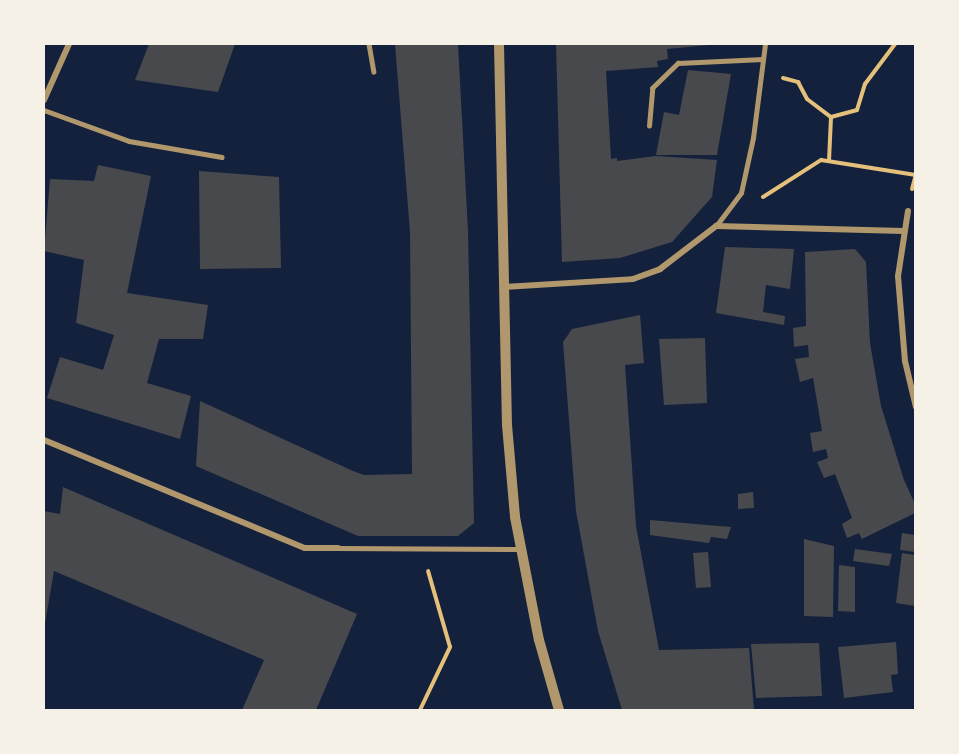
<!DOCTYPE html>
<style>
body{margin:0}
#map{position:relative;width:959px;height:754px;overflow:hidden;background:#14213d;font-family:Ubuntu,sans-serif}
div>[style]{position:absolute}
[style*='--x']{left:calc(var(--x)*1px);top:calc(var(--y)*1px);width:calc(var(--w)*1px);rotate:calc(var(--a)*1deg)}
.building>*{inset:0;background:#48494c}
.path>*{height:4px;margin:-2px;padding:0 2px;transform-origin:2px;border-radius:2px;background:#e5c07b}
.service>*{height:4.5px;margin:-2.25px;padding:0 2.25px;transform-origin:2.25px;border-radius:2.25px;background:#b1986c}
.pedestrian>*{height:5px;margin:-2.5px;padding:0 2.5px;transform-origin:2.5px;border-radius:2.5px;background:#b1986c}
.minor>*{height:6px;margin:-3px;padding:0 3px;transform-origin:3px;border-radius:3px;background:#b1986c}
.tertiary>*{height:10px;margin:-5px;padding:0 5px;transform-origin:5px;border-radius:5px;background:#b1986c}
span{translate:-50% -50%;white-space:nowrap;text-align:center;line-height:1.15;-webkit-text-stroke:4.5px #f6f1e7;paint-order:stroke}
.frame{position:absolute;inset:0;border:45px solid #f6f1e7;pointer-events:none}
</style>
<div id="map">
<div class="building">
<i style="clip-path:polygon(149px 44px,235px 44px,218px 92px,135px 80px)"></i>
<i style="clip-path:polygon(395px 44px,458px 44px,468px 231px,474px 523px,458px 536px,358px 536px,196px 466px,200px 401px,353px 471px,364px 475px,412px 474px,410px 232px)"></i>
<i style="clip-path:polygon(556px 44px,719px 44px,667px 49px,668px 59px,657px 61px,658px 67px,606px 71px,611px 159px,617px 158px,617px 161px,656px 156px,717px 160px,712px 197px,672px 242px,620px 258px,562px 262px)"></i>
<i style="clip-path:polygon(688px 70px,731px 74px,717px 155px,656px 155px,664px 112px,679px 115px)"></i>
<i style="clip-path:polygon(98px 165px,151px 176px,127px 293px,208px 305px,203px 339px,159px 339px,147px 383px,191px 396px,180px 439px,47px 398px,60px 357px,103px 370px,114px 335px,76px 323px,84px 260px,44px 251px,50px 179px,94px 181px)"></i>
<i style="clip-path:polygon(199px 171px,279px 177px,281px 268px,200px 269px)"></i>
<i style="clip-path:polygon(725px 247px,794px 249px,790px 289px,766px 285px,763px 312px,785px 316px,784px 325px,716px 313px)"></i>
<i style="clip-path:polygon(855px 249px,866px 262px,870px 343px,881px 406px,904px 480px,915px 504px,915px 513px,862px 539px,859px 533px,847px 538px,842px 524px,852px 518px,835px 474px,824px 478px,817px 462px,828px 458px,826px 449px,813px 452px,810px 433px,822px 431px,813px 378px,800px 382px,795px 359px,809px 357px,808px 345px,794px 347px,793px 328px,806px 326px,805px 252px)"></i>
<i style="clip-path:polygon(640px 315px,644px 363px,625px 365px,636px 526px,659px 650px,749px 648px,754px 710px,622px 710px,598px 631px,576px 511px,563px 342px,572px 329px)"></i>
<i style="clip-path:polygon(705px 338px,707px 403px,664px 405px,659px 339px)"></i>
<i style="clip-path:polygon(63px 487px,357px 614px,316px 710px,242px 710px,264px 660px,54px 571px,44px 629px,44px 511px,60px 514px)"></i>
<i style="clip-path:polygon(753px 492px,754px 508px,738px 509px,738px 494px)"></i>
<i style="clip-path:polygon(650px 520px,695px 524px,731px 527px,727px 539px,711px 537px,709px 543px,650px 535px)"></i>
<i style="clip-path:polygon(902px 533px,915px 535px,915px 552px,900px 550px)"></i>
<i style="clip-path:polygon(804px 539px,834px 546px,833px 617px,804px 616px)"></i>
<i style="clip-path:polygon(855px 549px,892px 554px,889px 566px,853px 561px)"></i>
<i style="clip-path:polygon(708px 552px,711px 587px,696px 588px,693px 553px)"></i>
<i style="clip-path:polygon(902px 553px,915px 555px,915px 606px,896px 603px)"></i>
<i style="clip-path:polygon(839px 565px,855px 567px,855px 612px,838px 611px)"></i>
<i style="clip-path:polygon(896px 642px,898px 674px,891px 675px,893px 692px,844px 698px,838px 647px)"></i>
<i style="clip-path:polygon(819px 643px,822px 696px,756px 698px,751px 644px)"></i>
</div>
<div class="path">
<i style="--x:783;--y:78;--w:16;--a:15"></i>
<i style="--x:798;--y:82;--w:19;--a:62"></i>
<i style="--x:807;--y:99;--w:30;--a:37"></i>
<i style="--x:829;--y:161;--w:44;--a:-87.4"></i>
<i style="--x:831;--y:117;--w:27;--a:-15"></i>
<i style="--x:857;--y:110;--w:27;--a:-73"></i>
<i style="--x:865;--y:84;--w:50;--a:-53.1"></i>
<i style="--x:912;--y:189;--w:16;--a:-75"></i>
<i style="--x:763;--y:197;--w:69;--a:-32.5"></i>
<i style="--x:821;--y:160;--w:96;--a:9"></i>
<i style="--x:420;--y:710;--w:70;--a:-64.5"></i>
<i style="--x:450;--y:647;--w:79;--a:-106.1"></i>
</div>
<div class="service">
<i style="--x:369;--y:44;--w:28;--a:80"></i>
<i style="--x:44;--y:110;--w:90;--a:20"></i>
<i style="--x:129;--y:141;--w:94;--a:9.8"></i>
<i style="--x:649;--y:126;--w:38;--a:-85"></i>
<i style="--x:652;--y:88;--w:36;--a:-44"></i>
<i style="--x:678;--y:63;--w:85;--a:-2.7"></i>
<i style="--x:716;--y:226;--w:41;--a:-52.9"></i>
<i style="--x:741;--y:193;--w:56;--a:-77.7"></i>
<i style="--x:753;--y:138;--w:95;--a:-82.7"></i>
</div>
<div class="pedestrian">
<i style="--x:338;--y:548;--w:183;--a:0.3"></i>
</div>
<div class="minor">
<i style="--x:44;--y:100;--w:61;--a:-65.9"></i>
<i style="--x:908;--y:211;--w:66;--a:98.7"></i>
<i style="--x:898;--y:276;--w:85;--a:85.3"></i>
<i style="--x:905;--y:361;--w:47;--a:76.6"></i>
<i style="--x:504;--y:287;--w:129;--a:-3.5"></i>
<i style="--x:633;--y:279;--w:29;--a:-20"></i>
<i style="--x:660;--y:269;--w:71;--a:-37.5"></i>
<i style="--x:716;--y:226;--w:187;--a:1.5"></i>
<i style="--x:44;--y:440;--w:282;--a:22.5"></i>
<i style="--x:305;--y:548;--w:33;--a:0"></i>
</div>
<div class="tertiary">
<i style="--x:499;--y:44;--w:381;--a:88.8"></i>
<i style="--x:507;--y:425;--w:92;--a:85"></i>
<i style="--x:515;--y:517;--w:125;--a:79"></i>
<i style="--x:539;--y:640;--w:73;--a:74.1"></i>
</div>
<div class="frame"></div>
</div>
